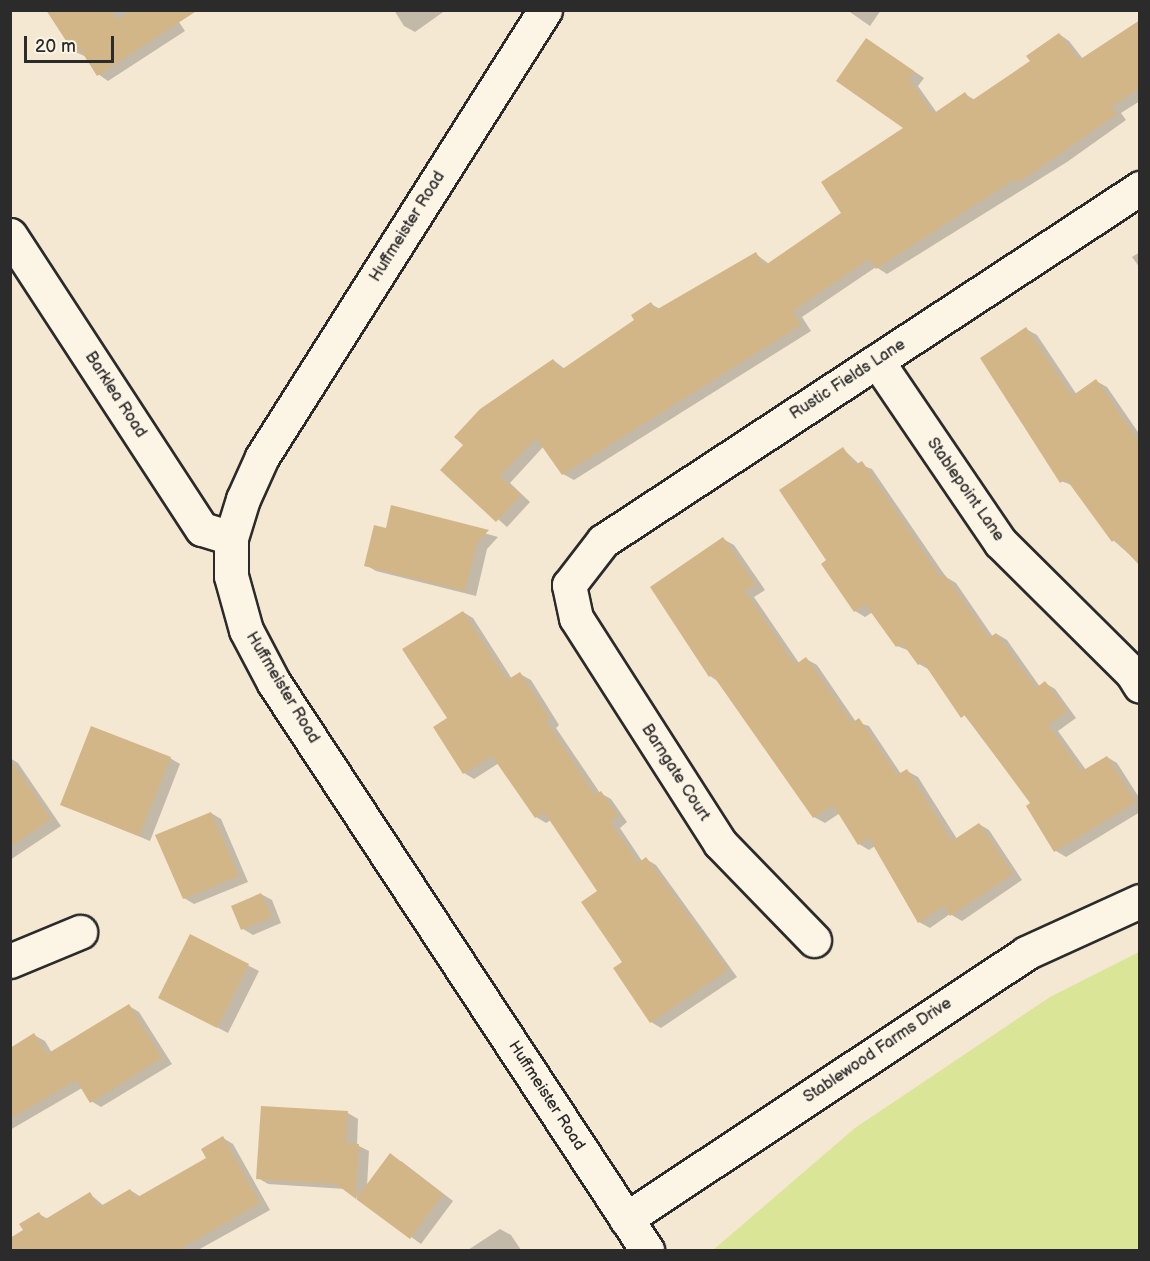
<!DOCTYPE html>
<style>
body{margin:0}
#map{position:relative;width:1150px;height:1261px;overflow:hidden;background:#f4e8d2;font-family:"Balsamiq Sans",sans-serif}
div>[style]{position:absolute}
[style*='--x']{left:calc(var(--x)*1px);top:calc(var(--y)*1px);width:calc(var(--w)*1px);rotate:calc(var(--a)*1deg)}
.green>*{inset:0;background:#dae598}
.shadow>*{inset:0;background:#0003}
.building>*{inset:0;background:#d3b688}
.roads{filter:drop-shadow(2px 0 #2b2b2b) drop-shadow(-2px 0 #2b2b2b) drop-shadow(0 2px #2b2b2b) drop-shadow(0 -2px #2b2b2b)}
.minor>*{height:33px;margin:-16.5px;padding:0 16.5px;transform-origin:16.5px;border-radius:16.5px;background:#fcf5e5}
span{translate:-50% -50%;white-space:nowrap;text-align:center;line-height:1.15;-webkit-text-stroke:4.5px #fcf5e5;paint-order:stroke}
.street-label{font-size:16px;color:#2b2b2b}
.frame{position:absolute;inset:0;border:12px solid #2b2b2b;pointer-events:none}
.scale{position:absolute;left:24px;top:36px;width:90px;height:27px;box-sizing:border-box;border:3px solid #2b2b2b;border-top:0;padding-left:8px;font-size:18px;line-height:21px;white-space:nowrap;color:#2b2b2b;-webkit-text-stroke:4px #fcf5e5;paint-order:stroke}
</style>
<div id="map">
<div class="green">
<i style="clip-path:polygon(1139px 952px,1139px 1250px,713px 1250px,855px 1128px,1050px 997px)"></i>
</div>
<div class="shadow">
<i style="clip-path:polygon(48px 10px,171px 10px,185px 31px,108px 81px,98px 74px,87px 57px,75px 52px)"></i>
<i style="clip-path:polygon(394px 10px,446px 10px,415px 32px,404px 26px)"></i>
<i style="clip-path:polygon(847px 10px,881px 10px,870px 26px)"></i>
<i style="clip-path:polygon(1140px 21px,1140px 101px,1121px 113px,1126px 120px,1067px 162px,887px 274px,876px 267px,802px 317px,811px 331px,574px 480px,563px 474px,544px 446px,510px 483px,530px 502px,507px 527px,442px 470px,553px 360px,565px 369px,637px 320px,651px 304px,660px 309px,756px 254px,769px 264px,843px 213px,906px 128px,877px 46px,924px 78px,918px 86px,937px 113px,965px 94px,975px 100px,1032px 62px,1059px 34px,1069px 41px,1083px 59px)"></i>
<i style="clip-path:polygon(1140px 252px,1140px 268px,1132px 257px)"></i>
<i style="clip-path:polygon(1026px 329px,1037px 335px,1077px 395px,1096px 381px,1107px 387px,1140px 435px,1140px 564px,1113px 540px,1074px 486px,1061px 481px)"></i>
<i style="clip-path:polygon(843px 449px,859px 464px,872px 469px,946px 577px,956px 583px,993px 637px,997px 634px,1007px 640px,1040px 687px,1045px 683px,1055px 689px,1076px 718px,1058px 731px,1086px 770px,1107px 757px,1117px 763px,1140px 799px,1140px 812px,1066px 857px,1056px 851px,1028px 807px,1032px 804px,930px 670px,919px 664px,910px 651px,897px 646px,873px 612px,865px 617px,855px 611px,828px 561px)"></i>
<i style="clip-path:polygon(392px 507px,498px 537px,487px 549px,476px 596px,376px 571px,366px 565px,387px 530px)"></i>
<i style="clip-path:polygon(723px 539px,734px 545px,765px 590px,754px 597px,799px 663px,806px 659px,817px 665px,856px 722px,869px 726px,901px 774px,907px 771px,918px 777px,957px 839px,979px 824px,989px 830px,1022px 880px,962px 921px,950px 914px,930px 928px,919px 922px,875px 846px,869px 850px,859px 844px,840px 813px,825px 823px,814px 817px,719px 682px,710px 676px)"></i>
<i style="clip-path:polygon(463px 612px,473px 618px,512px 679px,520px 674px,531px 680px,559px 725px,556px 728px,600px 793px,611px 799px,627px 822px,620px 828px,642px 861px,646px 859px,656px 865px,737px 977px,661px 1028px,651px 1022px,599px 891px,551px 820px,546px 823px,536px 817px,499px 763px,474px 779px,464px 773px,449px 718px)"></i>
<i style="clip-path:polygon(10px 758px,18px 763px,61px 826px,10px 860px)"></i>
<i style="clip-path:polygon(170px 758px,180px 764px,150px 841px,62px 805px)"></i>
<i style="clip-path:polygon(211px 813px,221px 819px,248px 882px,194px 904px,184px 898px)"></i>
<i style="clip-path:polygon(261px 894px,272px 900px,281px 923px,253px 935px,243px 929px)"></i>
<i style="clip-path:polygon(191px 936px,259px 971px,228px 1033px,170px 1003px)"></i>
<i style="clip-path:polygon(129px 1006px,139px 1012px,172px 1064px,101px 1107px,91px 1101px,82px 1088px,10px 1130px,10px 1049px,34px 1035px,45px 1041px,52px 1053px)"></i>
<i style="clip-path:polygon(348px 1113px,358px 1119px,357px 1145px,369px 1151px,367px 1186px,401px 1161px,453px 1201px,421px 1244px,345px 1189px,268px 1184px,258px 1178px)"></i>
<i style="clip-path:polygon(223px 1138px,233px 1144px,270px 1210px,198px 1250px,10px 1250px,39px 1214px,48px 1219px,90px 1194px,104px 1206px,130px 1190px,141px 1197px,208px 1159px)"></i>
<i style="clip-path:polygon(500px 1229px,511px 1235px,521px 1250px,468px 1250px)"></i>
</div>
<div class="building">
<i style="clip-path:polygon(46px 10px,111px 10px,117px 20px,132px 10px,198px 10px,97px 76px,80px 49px,74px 53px)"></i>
<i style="clip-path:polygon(1140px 20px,1140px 88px,1111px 107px,1117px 114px,1018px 183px,1015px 179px,876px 269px,869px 259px,793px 311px,801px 325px,562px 475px,536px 438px,500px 476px,521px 495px,496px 522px,440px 470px,463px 445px,454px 437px,480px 409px,553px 359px,561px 370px,634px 320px,631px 315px,651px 302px,656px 310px,756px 252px,764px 266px,841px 213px,821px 182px,903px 128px,836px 81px,866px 38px,914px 71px,909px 79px,933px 114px,965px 92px,971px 101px,1030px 61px,1026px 56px,1059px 33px,1079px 60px)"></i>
<i style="clip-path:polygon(1026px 327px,1072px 396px,1096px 379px,1140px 443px,1140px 566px,1115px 539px,1112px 542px,1066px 479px,1060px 483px,980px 358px)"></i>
<i style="clip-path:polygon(843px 447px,855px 465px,862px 461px,941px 578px,945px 575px,989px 638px,996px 633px,1036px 688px,1045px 681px,1067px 711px,1048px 725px,1082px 771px,1107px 756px,1136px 802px,1054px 852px,1026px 806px,1030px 803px,965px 715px,961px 718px,923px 662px,918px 665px,902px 643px,896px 647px,865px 604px,854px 612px,821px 564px,826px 560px,779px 490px)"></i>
<i style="clip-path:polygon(391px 505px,489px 530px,477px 543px,465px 591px,364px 566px,374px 525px,386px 528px)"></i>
<i style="clip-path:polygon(723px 537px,755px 584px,745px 591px,795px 665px,806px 657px,852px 723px,859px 718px,897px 775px,907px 769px,952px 841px,979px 823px,1013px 874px,950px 916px,944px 906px,918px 923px,869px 838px,858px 845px,833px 805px,813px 818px,712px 674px,709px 677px,650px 587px)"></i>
<i style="clip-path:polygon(463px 611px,507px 680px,520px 672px,550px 719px,546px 721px,595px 795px,601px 791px,618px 816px,610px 821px,638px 863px,646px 857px,728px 970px,650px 1023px,613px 968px,622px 962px,581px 902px,597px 891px,544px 812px,535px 818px,492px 756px,463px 774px,433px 727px,447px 718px,402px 649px)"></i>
<i style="clip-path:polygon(91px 726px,171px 757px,139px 836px,60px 805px)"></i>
<i style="clip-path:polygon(10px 759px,51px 819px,10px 847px)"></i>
<i style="clip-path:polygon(211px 812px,239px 876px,183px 899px,155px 835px)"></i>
<i style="clip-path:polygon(261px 893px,272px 917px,241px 930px,231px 906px)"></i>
<i style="clip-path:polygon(190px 934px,249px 964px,217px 1028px,158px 998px)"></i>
<i style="clip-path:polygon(129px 1004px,162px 1058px,90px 1103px,76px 1080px,10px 1119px,10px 1048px,34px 1033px,47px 1054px)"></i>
<i style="clip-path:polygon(261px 1106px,348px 1111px,346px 1143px,359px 1144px,356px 1199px,336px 1184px,256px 1179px)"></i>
<i style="clip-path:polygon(223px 1136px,260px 1203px,177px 1251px,10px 1251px,10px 1238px,23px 1230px,19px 1224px,39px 1212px,44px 1220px,90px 1192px,99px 1207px,130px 1189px,136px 1198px,206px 1158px,201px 1149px)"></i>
<i style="clip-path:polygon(390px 1153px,443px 1194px,410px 1239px,356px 1199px)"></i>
</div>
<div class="roads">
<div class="minor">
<i style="--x:545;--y:10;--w:529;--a:122.34"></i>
<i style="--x:262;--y:457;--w:46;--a:114.3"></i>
<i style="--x:243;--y:499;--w:41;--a:107.1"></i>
<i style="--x:231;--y:538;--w:38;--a:90"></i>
<i style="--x:231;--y:576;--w:56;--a:74.5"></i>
<i style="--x:246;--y:630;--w:60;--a:62.2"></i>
<i style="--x:274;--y:683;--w:679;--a:56.66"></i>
<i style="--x:10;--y:235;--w:351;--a:56.9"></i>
<i style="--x:202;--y:529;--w:30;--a:17"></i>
<i style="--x:877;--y:361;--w:219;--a:55.8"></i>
<i style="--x:1000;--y:542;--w:186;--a:44.8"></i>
<i style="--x:1132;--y:673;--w:15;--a:58"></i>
<i style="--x:814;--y:940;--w:135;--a:-134.1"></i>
<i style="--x:720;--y:843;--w:267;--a:-122.6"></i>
<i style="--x:576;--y:618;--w:34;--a:-102"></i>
<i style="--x:569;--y:585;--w:56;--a:-52.3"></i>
<i style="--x:603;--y:541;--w:643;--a:-33.32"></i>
<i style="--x:10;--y:961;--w:76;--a:-22.5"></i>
<i style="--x:626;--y:1219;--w:480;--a:-33.6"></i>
<i style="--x:1026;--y:953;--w:125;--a:-24.5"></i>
</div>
</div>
<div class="street-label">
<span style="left:408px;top:227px;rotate:-58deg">Huffmeister Road</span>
<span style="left:848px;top:380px;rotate:-33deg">Rustic Fields Lane</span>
<span style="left:115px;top:395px;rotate:57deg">Barklea Road</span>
<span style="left:965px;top:490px;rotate:55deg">Stablepoint Lane</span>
<span style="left:282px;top:688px;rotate:59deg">Huffmeister Road</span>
<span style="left:675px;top:773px;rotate:57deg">Barngate Court</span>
<span style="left:878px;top:1051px;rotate:-34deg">Stablewood Farms Drive</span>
<span style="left:546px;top:1096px;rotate:57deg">Huffmeister Road</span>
</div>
<div class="frame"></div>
<div class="scale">20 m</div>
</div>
